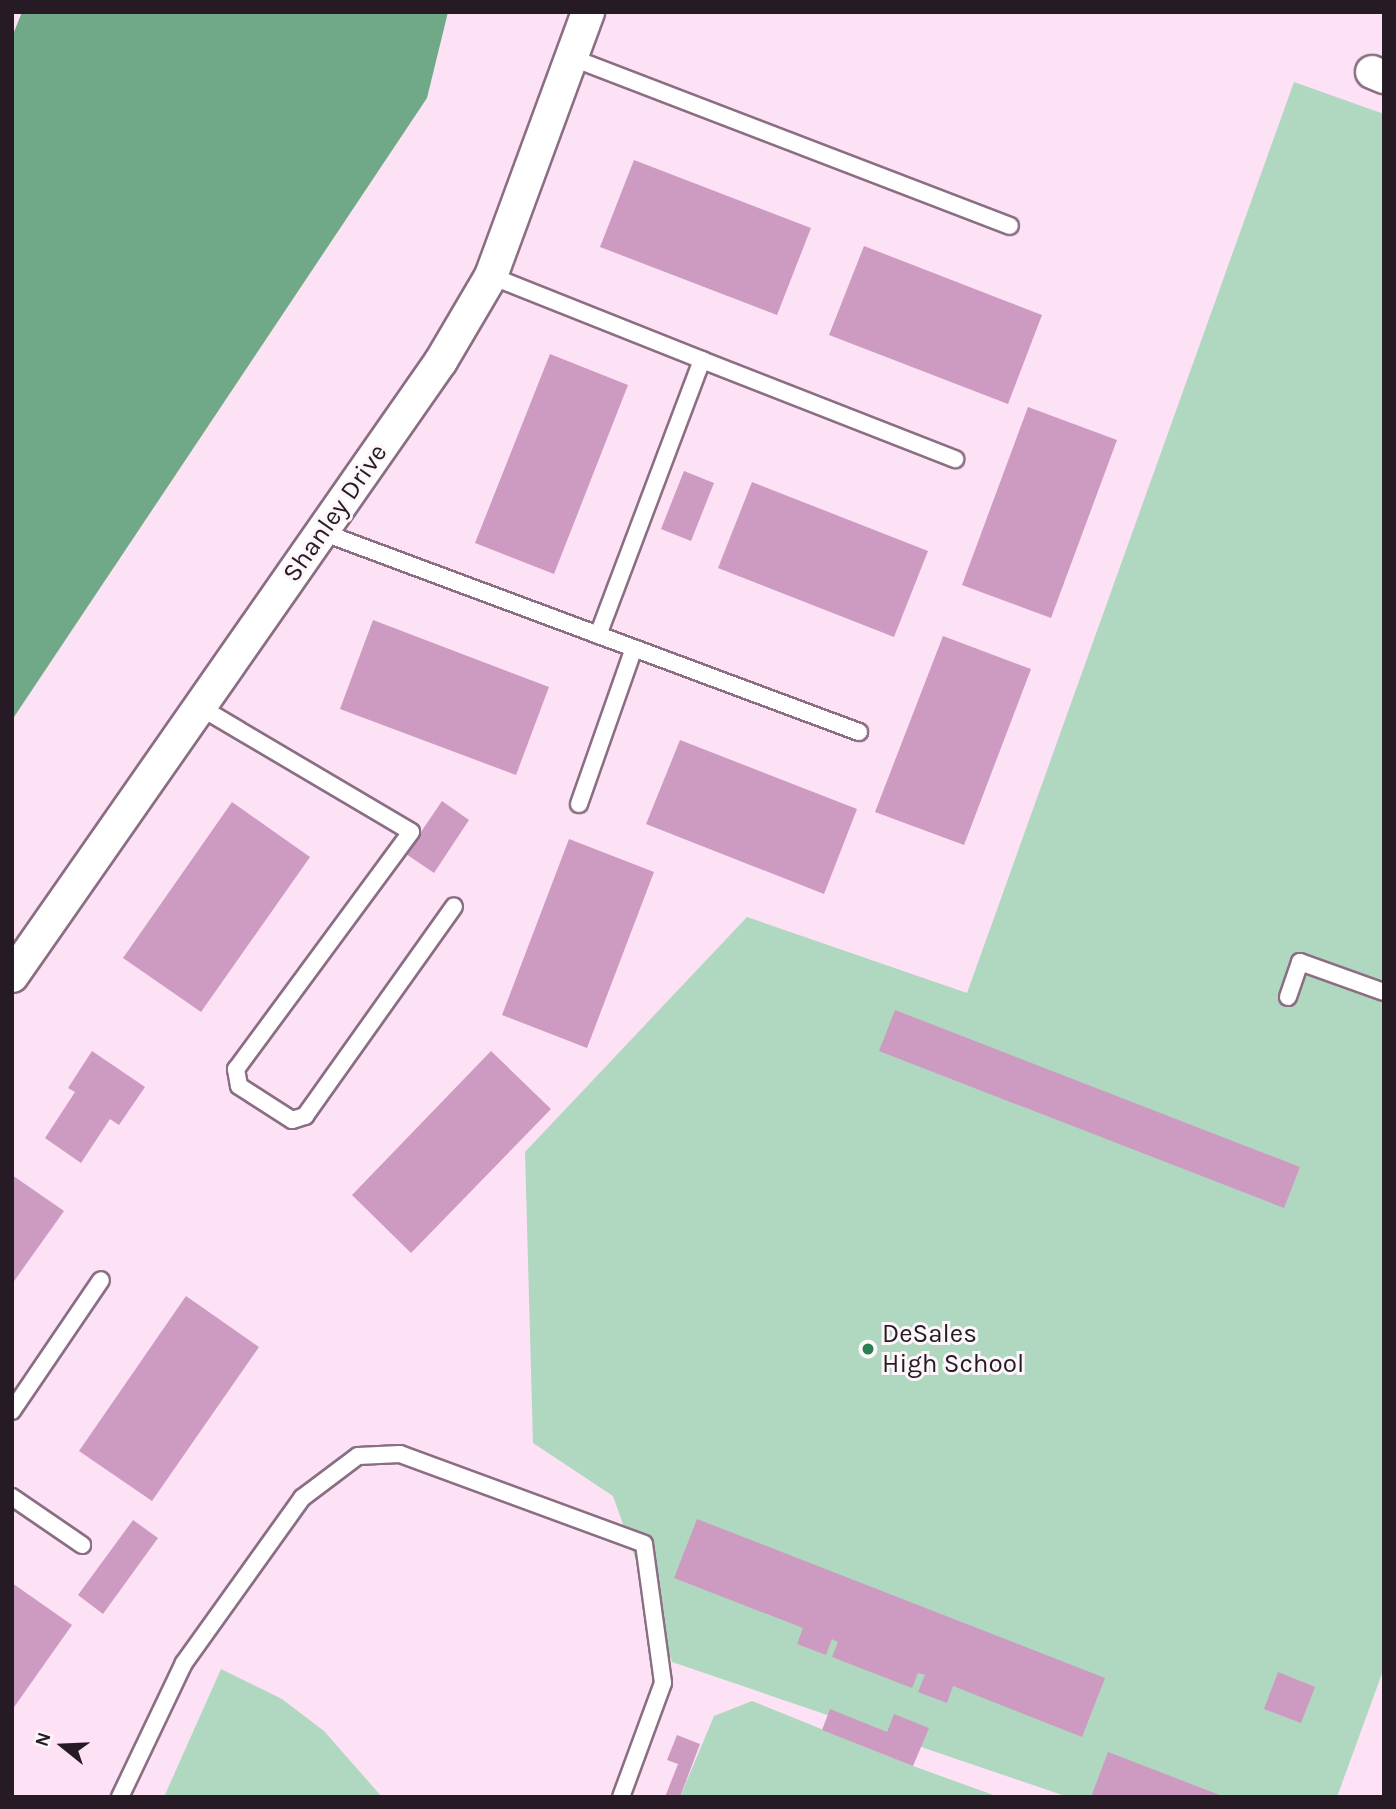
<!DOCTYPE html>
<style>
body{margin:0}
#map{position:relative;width:1396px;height:1809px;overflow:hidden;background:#fde2f6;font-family:Karla,sans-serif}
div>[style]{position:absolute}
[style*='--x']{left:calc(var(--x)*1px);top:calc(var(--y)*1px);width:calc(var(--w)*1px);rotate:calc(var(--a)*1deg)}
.green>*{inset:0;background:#b0d7bf}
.water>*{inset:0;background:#70a987}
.building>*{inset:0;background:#cd9bc1}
.roads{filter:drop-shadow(2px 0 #8b6e84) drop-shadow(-2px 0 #8b6e84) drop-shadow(0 2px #8b6e84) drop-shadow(0 -2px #8b6e84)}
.service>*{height:16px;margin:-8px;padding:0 8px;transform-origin:8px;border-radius:8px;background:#fff}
.minor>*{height:32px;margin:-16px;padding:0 16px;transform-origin:16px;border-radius:16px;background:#fff}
.dots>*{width:19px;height:19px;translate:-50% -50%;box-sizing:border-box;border:4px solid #fdf6fb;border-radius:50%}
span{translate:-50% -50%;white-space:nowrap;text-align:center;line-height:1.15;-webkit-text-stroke:6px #fdf6fb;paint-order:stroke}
.street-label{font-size:26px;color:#261b24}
.poi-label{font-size:26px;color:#261b24}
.left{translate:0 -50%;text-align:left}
.frame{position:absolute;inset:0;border:14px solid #261b24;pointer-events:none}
.north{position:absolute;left:28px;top:1711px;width:70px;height:70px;-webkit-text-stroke:5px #fdf6fb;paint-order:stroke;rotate:288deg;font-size:19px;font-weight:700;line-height:28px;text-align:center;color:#261b24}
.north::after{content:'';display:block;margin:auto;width:24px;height:32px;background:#261b24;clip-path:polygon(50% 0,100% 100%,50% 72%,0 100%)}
</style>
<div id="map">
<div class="green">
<i style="clip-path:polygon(1294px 82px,1384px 114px,1384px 1668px,1337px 1797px,1068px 1797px,672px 1662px,613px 1496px,533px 1443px,525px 1152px,747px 917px,967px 993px)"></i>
<i style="clip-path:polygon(221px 1669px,282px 1699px,324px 1731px,382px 1797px,164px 1797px)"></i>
<i style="clip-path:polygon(752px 1701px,913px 1766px,999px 1797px,680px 1797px,714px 1716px)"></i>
</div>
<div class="water">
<i style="clip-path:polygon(22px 12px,448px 12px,427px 98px,12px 720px,12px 37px)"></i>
</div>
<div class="building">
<i style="clip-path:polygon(634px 160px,811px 228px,777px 315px,600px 247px)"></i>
<i style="clip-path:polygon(864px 246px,1042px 315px,1008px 404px,829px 335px)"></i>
<i style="clip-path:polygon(550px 354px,628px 385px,554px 574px,475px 543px)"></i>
<i style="clip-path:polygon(1028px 407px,1117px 440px,1051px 618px,962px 585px)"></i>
<i style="clip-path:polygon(684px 471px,714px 483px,691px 541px,661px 529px)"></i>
<i style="clip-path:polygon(752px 482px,928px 551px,894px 637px,718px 568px)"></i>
<i style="clip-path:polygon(373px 620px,549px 687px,516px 775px,340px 709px)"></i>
<i style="clip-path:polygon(943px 636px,1031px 669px,964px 845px,875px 812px)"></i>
<i style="clip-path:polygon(680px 740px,857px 809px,824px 894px,646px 824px)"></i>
<i style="clip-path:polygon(442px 801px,469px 820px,434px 873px,406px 854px)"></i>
<i style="clip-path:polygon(232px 802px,310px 857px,201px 1012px,123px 958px)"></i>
<i style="clip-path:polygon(569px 839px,654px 872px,587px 1048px,502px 1015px)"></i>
<i style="clip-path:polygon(895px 1010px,1300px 1167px,1284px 1208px,879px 1051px)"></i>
<i style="clip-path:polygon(92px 1051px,145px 1087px,119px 1125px,110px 1119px,81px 1163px,45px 1138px,75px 1092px,68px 1088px)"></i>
<i style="clip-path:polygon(491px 1051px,551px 1109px,411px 1253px,352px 1195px)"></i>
<i style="clip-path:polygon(12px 1175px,64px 1211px,12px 1284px)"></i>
<i style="clip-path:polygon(186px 1296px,259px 1347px,152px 1501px,79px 1451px)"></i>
<i style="clip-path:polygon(697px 1519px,1105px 1678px,1082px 1737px,953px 1686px,947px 1703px,918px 1692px,925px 1675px,918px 1673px,912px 1688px,832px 1657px,838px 1642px,832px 1639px,826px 1655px,797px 1644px,803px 1628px,674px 1578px)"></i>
<i style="clip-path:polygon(133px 1520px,158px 1538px,103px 1614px,78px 1595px)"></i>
<i style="clip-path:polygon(12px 1583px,72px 1625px,12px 1710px)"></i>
<i style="clip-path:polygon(1278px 1672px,1315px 1687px,1301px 1723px,1264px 1709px)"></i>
<i style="clip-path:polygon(830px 1709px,887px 1732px,894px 1714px,929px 1728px,913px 1766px,822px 1730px)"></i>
<i style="clip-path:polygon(677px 1735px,700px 1744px,680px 1797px,665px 1797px,678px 1764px,667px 1760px)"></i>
<i style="clip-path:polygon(1108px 1752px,1225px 1797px,1091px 1797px)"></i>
</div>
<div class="roads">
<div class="service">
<i style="--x:570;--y:57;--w:471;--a:21"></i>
<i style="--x:491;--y:276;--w:227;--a:21.7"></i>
<i style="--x:702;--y:360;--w:294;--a:110.7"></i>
<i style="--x:702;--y:360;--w:272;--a:21.4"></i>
<i style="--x:322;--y:532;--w:573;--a:20.43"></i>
<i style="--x:200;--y:707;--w:245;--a:30.6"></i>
<i style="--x:411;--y:832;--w:295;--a:126.4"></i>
<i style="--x:236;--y:1069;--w:17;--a:80"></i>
<i style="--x:239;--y:1086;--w:63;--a:32.7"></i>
<i style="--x:292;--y:1120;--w:14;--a:-17"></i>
<i style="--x:305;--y:1116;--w:257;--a:-54.6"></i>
<i style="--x:579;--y:804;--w:165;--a:-70.6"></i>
<i style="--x:1288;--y:997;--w:37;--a:-71"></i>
<i style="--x:1300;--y:962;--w:89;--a:19.7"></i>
<i style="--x:12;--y:1411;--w:158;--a:-55.8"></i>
<i style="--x:12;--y:1497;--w:85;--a:34.4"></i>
<i style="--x:120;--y:1797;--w:148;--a:-64.5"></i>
<i style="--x:184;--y:1663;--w:203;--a:-54.4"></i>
<i style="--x:302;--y:1498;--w:70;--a:-36.9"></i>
<i style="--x:358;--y:1456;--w:42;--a:-2.7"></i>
<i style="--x:400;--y:1454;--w:260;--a:20.2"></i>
<i style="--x:644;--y:1544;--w:140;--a:82.2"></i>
<i style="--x:663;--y:1683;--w:121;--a:110.2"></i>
</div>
<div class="minor">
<i style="--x:1372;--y:72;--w:13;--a:23"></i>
<i style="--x:12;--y:976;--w:750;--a:-55.1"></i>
<i style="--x:441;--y:361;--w:99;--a:-59.5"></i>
<i style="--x:491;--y:276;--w:281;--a:-69.8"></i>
</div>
</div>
<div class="dots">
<i style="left:868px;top:1349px;background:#288054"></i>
</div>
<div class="street-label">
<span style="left:335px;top:513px;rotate:-55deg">Shanley Drive</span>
</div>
<div class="poi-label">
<span class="left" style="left:882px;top:1349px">DeSales<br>High School</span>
</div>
<div class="frame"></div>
<div class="north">N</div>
</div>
